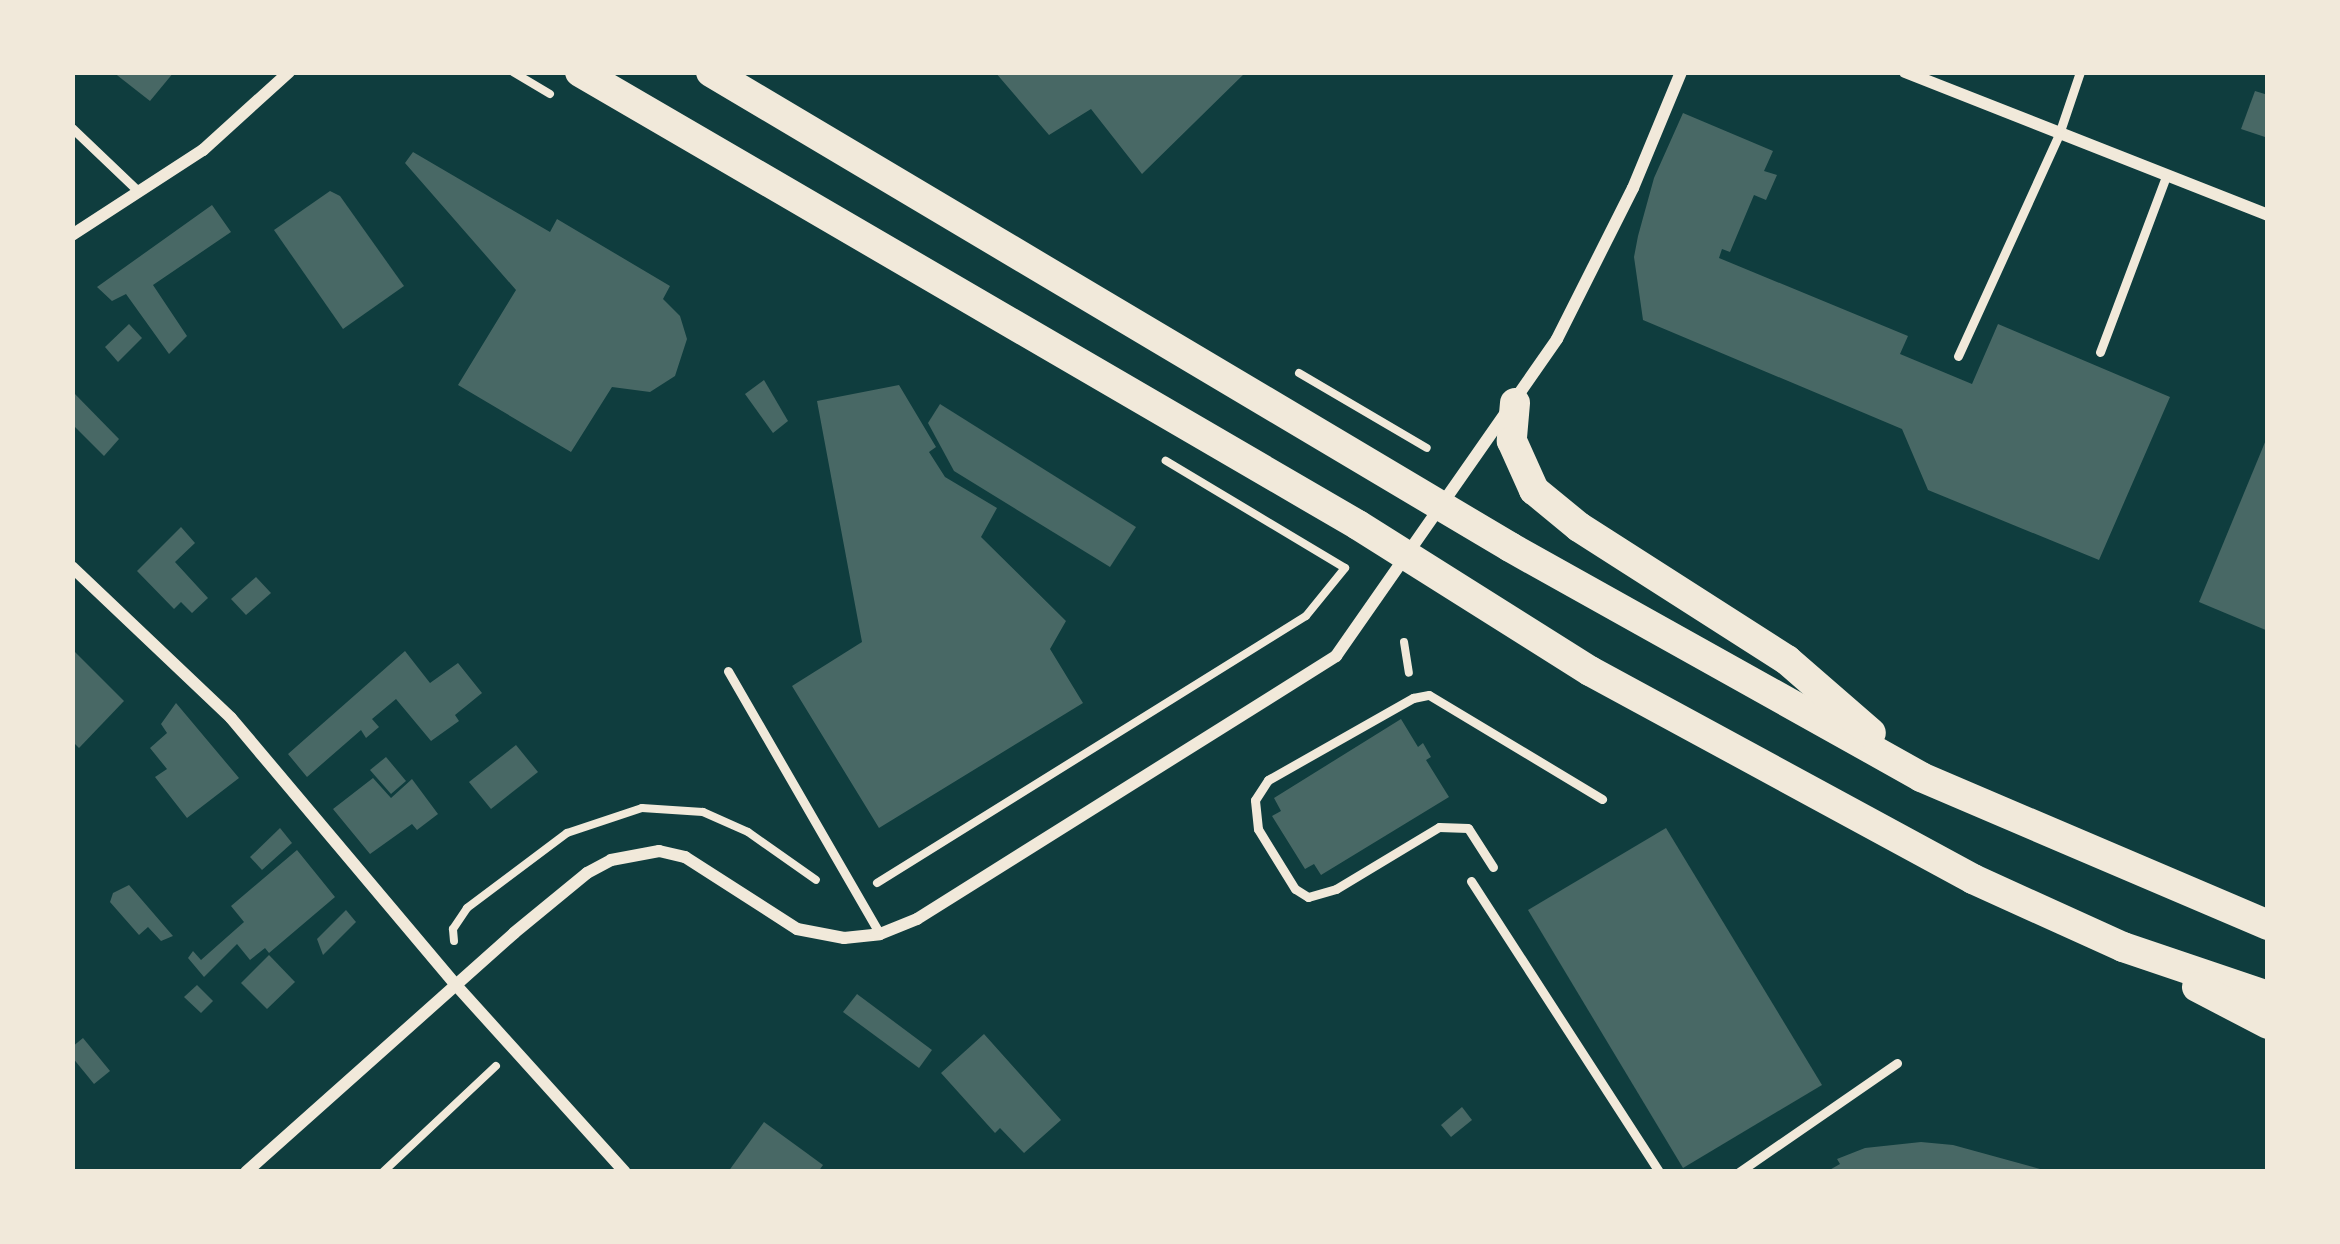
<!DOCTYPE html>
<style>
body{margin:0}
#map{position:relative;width:2340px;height:1244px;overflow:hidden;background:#0f3d3e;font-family:Spectral,serif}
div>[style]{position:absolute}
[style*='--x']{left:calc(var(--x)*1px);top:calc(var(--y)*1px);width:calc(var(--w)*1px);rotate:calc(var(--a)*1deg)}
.building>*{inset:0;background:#486865}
.path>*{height:8px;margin:-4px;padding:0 4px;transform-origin:4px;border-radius:4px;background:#f1e9da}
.service>*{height:9px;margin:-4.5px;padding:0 4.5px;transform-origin:4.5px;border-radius:4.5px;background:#f1e9da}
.minor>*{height:12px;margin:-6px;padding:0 6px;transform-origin:6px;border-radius:6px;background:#f1e9da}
.primary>*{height:30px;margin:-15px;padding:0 15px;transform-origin:15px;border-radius:15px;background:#f1e9da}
span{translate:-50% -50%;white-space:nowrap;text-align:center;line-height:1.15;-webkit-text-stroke:10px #f1e9da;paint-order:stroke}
.frame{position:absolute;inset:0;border:75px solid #f1e9da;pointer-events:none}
</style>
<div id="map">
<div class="building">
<i style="clip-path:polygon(113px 72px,174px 72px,150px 101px)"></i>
<i style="clip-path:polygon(995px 72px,1246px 72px,1142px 174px,1091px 109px,1049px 135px)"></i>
<i style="clip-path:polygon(2255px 91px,2268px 95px,2268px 138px,2241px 129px)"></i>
<i style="clip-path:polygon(1683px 113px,1773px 151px,1764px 171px,1777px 175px,1766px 200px,1754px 195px,1730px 252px,1722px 249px,1719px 258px,1908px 336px,1900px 354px,1972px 384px,1998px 324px,2170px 397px,2099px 560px,1928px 490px,1902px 429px,1643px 320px,1634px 257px,1638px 236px,1654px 178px)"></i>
<i style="clip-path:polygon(413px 152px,550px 232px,557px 219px,670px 286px,663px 299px,680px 316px,687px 339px,675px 376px,650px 392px,612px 387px,571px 452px,458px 385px,516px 290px,405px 163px)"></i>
<i style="clip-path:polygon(330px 191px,340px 196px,404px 286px,343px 329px,274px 230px)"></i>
<i style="clip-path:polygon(212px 205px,231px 232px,153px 285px,187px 336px,169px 354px,126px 294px,112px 301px,97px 287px)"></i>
<i style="clip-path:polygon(129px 324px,142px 338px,118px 362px,105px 347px)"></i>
<i style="clip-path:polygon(764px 380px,788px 421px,773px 433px,745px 394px)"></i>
<i style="clip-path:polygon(899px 385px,936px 447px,929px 452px,945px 477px,997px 508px,981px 537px,1066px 621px,1050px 649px,1083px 703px,879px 828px,792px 686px,862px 642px,817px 401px)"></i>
<i style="clip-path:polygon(72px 391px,119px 439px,104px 456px,72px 424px)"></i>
<i style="clip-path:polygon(940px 404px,1136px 527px,1110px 567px,954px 471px,928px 423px)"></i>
<i style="clip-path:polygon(2268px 435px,2268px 631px,2199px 602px)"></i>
<i style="clip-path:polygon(181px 527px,195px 543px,175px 562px,208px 598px,192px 613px,181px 602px,174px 609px,137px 571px)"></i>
<i style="clip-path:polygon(256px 577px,271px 593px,246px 615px,231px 599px)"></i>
<i style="clip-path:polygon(72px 649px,124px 701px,79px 748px,72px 741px)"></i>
<i style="clip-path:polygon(405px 651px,430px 683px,458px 663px,482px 693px,455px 715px,459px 721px,431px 741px,396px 699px,372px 719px,379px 727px,366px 738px,361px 730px,307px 777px,288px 754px)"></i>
<i style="clip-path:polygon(176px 703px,239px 778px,187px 818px,155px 777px,167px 769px,150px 748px,167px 733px,161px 724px)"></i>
<i style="clip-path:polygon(1401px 719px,1418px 747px,1423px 743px,1431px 757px,1426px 760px,1449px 797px,1321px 875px,1314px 864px,1305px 869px,1272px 816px,1281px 811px,1274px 798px)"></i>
<i style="clip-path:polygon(516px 745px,538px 772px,491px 809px,469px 782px)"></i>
<i style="clip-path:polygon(386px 757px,406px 781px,391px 794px,370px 770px)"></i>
<i style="clip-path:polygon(373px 778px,391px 798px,412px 779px,438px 814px,417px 830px,412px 824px,370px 854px,333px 809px)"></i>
<i style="clip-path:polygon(280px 828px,292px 843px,262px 870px,250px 857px)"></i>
<i style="clip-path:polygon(1666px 828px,1822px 1085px,1683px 1168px,1528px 910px)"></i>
<i style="clip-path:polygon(297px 850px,335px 897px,269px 953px,265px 948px,250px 960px,237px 944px,204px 977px,188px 958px,193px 951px,201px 960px,244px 922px,231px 906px)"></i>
<i style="clip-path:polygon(129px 885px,173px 936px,161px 941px,148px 927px,139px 935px,110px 902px,113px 893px)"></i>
<i style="clip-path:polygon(346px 910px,356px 922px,323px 955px,317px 939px)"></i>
<i style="clip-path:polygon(269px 955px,295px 982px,267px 1009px,241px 983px)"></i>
<i style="clip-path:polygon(197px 985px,213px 1001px,201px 1013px,184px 997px)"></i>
<i style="clip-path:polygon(857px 994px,932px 1050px,919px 1068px,843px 1012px)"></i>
<i style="clip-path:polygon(984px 1034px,1061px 1120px,1024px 1153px,1000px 1128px,995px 1133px,941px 1073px)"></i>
<i style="clip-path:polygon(83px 1038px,110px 1071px,94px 1084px,72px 1057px,72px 1047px)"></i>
<i style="clip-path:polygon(1462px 1107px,1472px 1120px,1451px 1137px,1441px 1125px)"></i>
<i style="clip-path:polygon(764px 1122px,823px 1165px,818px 1172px,728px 1172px)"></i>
<i style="clip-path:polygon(1921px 1142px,1953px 1145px,2051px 1172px,1826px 1172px,1840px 1164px,1837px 1159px,1865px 1148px)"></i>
</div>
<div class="path">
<i style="--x:513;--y:72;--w:43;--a:30.7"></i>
<i style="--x:1299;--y:373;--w:148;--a:30.4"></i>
<i style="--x:1404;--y:642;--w:31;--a:81"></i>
<i style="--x:877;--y:883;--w:505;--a:-31.9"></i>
<i style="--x:1306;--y:616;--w:62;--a:-50.9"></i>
<i style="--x:1345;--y:568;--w:209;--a:-149.1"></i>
<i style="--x:454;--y:941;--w:12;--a:-95"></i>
<i style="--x:453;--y:929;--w:25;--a:-56"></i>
<i style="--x:467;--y:908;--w:125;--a:-36.9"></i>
<i style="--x:567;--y:833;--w:79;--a:-18.4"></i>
<i style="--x:642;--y:808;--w:61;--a:3.8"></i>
<i style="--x:703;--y:812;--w:49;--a:24"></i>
<i style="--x:748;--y:832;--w:83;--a:35.2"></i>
<i style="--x:383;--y:1172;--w:155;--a:-43.2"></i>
</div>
<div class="service">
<i style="--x:72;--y:128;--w:91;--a:43.7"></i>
<i style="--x:2100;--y:352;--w:188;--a:-69.4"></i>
<i style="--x:1958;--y:356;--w:244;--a:-65.5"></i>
<i style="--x:2059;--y:134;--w:65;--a:-71.3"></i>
<i style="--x:728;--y:671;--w:304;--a:60"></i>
<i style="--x:1493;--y:867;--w:46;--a:-122.7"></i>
<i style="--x:1468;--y:828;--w:29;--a:-178"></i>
<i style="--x:1439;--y:827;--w:120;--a:149"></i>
<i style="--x:1336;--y:889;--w:29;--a:164"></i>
<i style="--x:1308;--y:897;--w:15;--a:-148"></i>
<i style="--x:1295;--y:889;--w:70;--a:-121.7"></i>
<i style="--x:1258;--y:829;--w:29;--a:-96"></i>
<i style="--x:1255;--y:800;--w:24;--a:-57"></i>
<i style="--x:1268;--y:780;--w:167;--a:-29.5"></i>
<i style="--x:1413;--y:698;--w:16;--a:-11"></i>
<i style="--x:1429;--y:695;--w:202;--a:31"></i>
<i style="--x:1471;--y:881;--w:346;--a:57.1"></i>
<i style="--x:1739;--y:1172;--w:192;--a:-34.6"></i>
</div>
<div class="minor">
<i style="--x:1905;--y:72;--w:390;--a:21.5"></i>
<i style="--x:72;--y:235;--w:156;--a:-33"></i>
<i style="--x:203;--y:150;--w:116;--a:-42.2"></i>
<i style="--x:72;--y:567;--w:219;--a:43.5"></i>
<i style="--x:231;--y:718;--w:348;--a:49.9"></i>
<i style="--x:455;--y:984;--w:253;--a:47.9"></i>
<i style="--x:246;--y:1172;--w:359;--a:-41.7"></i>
<i style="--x:514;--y:933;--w:94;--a:-39.4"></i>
<i style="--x:587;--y:873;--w:27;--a:-28"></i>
<i style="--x:611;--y:860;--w:49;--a:-10.6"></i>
<i style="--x:659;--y:851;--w:27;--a:13"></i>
<i style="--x:685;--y:857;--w:133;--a:32.7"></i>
<i style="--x:797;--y:929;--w:48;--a:10.8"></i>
<i style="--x:844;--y:938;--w:36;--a:-6"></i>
<i style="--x:880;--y:934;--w:40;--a:-22"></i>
<i style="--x:917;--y:919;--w:495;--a:-32.1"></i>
<i style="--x:1336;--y:656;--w:386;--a:-55.1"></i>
<i style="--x:1557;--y:339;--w:169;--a:-63.3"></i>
<i style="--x:1633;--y:188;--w:126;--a:-67.5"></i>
</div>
<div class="primary">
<i style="--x:580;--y:72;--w:900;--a:30.21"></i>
<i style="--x:1358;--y:525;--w:274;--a:32.2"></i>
<i style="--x:1590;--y:671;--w:436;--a:28.5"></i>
<i style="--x:1973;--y:879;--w:165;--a:24.4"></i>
<i style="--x:2123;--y:947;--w:153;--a:18.7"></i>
<i style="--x:711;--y:72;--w:930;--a:30.73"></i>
<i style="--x:1510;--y:547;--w:471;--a:29.2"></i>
<i style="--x:1921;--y:777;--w:377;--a:23.1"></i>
<i style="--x:1515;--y:403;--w:38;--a:95"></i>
<i style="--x:1512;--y:441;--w:54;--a:65.8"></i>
<i style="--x:1534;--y:490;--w:58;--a:39.4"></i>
<i style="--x:1579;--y:527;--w:247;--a:32.6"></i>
<i style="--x:1787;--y:660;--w:111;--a:41"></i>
<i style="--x:2197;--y:987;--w:80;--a:27.5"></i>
</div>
<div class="frame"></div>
</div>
